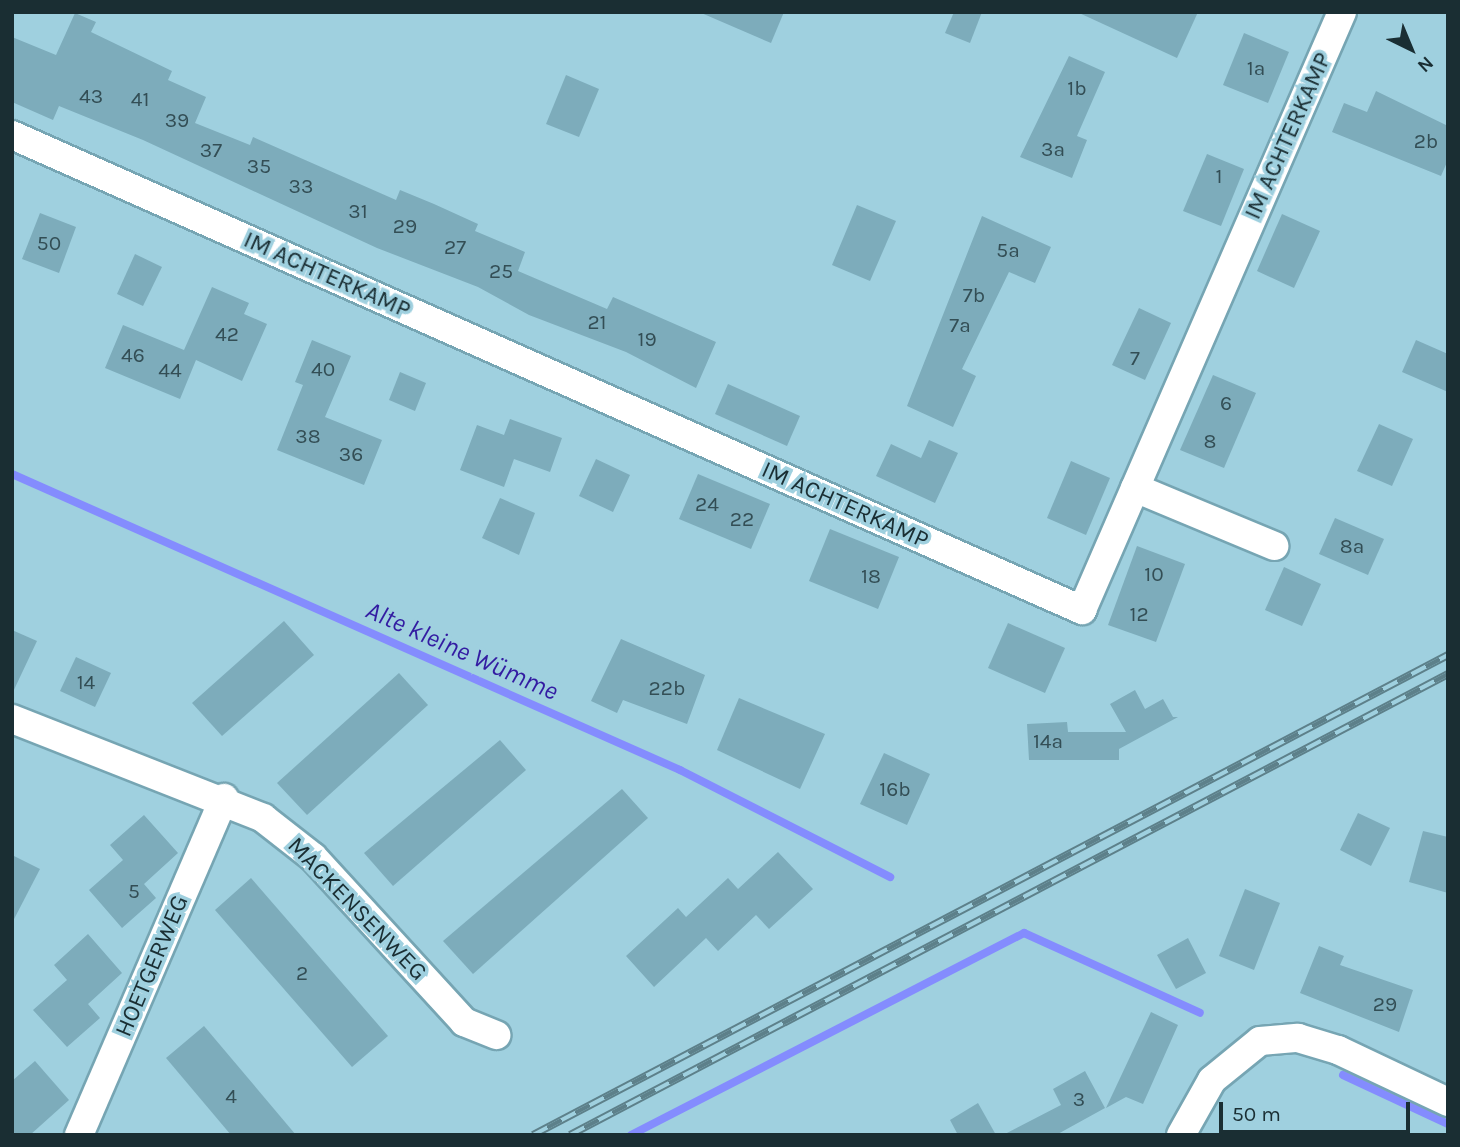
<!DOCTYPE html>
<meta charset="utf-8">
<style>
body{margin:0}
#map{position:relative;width:1460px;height:1147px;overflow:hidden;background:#9fd0df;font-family:Karla,sans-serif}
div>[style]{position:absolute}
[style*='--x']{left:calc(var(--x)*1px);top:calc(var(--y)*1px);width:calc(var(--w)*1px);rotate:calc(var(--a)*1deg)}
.stream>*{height:8px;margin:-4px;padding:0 4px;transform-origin:4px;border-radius:4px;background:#848cfe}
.building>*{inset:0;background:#7dacbb}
.roads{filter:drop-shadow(2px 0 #76a5b3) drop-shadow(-2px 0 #76a5b3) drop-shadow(0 2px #76a5b3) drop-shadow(0 -2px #76a5b3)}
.minor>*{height:28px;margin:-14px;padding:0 14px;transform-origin:14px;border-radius:14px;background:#fff}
.rail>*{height:8px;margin-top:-4px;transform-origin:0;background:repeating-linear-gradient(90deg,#9fd0df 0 16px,#5d808a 0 32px);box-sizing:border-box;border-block:2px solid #5d808a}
span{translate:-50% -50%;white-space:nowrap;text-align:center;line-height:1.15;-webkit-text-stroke:7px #9fd0df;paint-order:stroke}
.number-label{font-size:21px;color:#334e55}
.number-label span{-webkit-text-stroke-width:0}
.street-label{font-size:24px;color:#1a2e33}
.water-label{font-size:26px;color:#331ca2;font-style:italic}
.frame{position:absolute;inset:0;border:14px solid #1a2e33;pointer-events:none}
.north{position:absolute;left:1376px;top:14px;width:70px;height:70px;-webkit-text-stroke:5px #9fd0df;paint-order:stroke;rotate:137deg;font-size:19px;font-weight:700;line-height:28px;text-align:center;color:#1a2e33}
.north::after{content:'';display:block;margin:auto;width:24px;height:32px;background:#1a2e33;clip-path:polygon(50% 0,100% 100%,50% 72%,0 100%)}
.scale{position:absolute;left:1219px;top:1102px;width:191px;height:32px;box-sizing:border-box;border:4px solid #1a2e33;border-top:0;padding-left:9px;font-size:21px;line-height:24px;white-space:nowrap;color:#1a2e33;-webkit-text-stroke:5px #9fd0df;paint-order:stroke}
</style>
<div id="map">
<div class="stream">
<i style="--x:12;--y:474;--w:731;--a:23.9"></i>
<i style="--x:680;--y:770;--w:236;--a:27"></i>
<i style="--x:1343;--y:1075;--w:116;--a:25"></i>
<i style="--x:631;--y:1135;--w:442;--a:-27.2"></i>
<i style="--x:1024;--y:933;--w:193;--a:24.4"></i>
</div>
<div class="building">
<i style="clip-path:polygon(699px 12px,784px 12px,771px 43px)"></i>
<i style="clip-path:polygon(954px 12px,982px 12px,970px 43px,945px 33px)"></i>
<i style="clip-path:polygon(1077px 12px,1198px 12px,1177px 58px)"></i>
<i style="clip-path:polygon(75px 13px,96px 22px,91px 32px,172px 71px,168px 80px,206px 97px,195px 123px,250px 145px,253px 137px,396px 200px,400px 190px,434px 204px,478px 224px,475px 231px,525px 252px,518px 271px,607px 309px,613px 297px,716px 342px,696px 388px,626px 352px,529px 315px,478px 287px,377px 248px,143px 140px,59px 106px,53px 120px,12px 102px,12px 37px,56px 55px)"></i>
<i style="clip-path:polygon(1244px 33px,1289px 52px,1268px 103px,1223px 85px)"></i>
<i style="clip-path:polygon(1069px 56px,1105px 72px,1077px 136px,1087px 140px,1072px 178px,1020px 157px)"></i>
<i style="clip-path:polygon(566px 75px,599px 89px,579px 137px,546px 124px)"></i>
<i style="clip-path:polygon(1376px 91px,1448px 126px,1448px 160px,1441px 176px,1332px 132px,1344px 103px,1367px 112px)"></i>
<i style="clip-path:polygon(1207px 154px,1244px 169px,1221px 226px,1183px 211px)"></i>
<i style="clip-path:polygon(857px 205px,896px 221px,870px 281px,832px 265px)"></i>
<i style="clip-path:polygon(40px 213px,76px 227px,59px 273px,22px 259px)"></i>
<i style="clip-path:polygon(1282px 214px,1320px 231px,1294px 288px,1257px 271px)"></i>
<i style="clip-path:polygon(982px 216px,1051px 247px,1035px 283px,1009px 272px,962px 369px,976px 376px,953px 427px,907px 406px)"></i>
<i style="clip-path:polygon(135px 254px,162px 267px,143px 306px,117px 294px)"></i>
<i style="clip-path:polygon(212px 287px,249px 303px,244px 314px,267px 324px,242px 381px,196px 360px,180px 399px,105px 368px,123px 325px,184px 350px)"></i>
<i style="clip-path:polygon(1139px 308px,1171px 323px,1145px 380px,1112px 365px)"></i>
<i style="clip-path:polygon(312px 340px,351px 356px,325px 417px,382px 440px,364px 485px,277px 450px,303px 385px,295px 382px)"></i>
<i style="clip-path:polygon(1416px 340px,1448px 354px,1448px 392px,1402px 372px)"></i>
<i style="clip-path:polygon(400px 372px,426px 383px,415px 411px,389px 400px)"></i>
<i style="clip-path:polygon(1213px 375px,1256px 393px,1224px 468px,1180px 450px)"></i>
<i style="clip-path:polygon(728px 384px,800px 416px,787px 446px,715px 414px)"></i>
<i style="clip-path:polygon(510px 419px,562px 438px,550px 472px,514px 459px,504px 487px,460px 470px,477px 425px,504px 435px)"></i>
<i style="clip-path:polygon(1379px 424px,1413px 439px,1392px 486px,1357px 471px)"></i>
<i style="clip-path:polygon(929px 440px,958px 453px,935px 503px,876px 476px,891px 444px,921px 458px)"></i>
<i style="clip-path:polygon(596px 459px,630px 475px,613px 512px,579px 496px)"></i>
<i style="clip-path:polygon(1071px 461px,1110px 478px,1086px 535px,1047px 518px)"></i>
<i style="clip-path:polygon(698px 474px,770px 504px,751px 549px,679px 519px)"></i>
<i style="clip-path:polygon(500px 498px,535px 513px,519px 555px,482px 538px)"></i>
<i style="clip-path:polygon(1335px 518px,1384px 539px,1368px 575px,1319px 554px)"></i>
<i style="clip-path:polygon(830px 529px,899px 557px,878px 609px,809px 581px)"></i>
<i style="clip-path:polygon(1137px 546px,1185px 564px,1156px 642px,1108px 625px)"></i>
<i style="clip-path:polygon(1284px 567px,1321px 584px,1302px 626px,1265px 610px)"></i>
<i style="clip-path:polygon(284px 621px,314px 655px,222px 736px,192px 703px)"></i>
<i style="clip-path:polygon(1008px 623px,1065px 648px,1045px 693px,988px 668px)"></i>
<i style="clip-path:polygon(12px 630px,37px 641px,12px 694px)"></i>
<i style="clip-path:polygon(621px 639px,705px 675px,687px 724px,623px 700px,617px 713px,591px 701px)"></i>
<i style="clip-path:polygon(76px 657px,111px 673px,95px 707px,60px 691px)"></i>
<i style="clip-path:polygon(399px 673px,428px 705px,307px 815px,277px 783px)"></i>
<i style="clip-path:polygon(1135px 690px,1145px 709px,1163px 699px,1173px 717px,1178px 717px,1119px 749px,1119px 760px,1029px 760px,1027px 724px,1067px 722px,1068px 732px,1126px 732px,1110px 704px)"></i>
<i style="clip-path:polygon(739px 698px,825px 734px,800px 789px,717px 750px)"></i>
<i style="clip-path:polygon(500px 740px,526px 770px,393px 886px,364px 853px)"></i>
<i style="clip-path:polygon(884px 753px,930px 774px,907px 825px,860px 804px)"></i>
<i style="clip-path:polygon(622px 789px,648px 818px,473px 974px,443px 941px)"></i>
<i style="clip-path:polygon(1358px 813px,1390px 828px,1371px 866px,1340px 850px)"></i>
<i style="clip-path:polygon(144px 815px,178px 853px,144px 884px,156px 898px,122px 928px,89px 890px,123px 860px,110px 845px)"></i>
<i style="clip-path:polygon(1423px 831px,1448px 837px,1448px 893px,1409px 882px)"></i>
<i style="clip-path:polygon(778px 852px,813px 889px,769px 929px,756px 915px,718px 951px,706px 938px,654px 987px,626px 956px,678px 908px,686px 917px,728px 878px,738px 889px)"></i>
<i style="clip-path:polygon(12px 855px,40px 869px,12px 923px)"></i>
<i style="clip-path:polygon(251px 878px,388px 1036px,352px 1067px,215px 910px)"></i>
<i style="clip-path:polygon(1245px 889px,1280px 903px,1254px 970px,1219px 956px)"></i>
<i style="clip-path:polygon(88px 934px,122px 973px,88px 1004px,100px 1018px,67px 1047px,33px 1010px,67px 980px,54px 965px)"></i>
<i style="clip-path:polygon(1188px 938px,1206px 973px,1176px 989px,1157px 955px)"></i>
<i style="clip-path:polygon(1319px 946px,1344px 956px,1340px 965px,1413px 990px,1399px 1032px,1300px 993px)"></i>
<i style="clip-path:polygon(1151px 1012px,1178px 1025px,1143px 1104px,1126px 1097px,1106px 1108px)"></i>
<i style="clip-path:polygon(204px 1026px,296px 1135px,231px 1135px,166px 1058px)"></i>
<i style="clip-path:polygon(35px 1061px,69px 1100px,30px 1135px,12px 1135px,12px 1081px)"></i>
<i style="clip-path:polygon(1085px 1071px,1105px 1108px,1056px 1135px,1003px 1135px,1061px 1105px,1053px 1089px)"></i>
<i style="clip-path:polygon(978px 1103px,996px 1135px,958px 1135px,950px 1120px)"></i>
</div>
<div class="roads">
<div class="minor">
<i style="--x:12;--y:135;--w:1171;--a:23.94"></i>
<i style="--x:1082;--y:610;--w:652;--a:-66.5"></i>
<i style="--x:1135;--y:488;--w:151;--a:22.6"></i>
<i style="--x:12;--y:719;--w:270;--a:21.5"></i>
<i style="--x:263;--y:818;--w:63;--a:38"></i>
<i style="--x:313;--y:857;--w:224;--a:47.5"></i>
<i style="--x:464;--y:1022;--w:35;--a:22"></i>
<i style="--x:79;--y:1135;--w:367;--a:-66.7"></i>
<i style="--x:1181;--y:1135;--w:63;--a:-60.6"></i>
<i style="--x:1212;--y:1080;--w:62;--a:-39.1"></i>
<i style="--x:1260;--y:1041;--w:38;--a:-5"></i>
<i style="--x:1298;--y:1038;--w:42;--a:16.7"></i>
<i style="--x:1338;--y:1050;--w:122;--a:25.3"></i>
</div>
</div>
<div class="rail">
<i style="--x:533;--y:1135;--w:1033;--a:-27.68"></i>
<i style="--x:570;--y:1135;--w:992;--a:-27.7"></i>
</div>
<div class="number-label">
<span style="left:1256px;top:68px">1a</span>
<span style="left:1077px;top:88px">1b</span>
<span style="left:91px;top:96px">43</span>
<span style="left:140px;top:99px">41</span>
<span style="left:177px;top:120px">39</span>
<span style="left:1426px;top:141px">2b</span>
<span style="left:1053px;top:149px">3a</span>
<span style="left:211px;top:150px">37</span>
<span style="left:259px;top:166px">35</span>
<span style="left:1219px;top:176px">1</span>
<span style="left:301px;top:186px">33</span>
<span style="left:358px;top:211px">31</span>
<span style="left:405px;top:226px">29</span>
<span style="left:49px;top:243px">50</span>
<span style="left:455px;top:247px">27</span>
<span style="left:1008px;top:250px">5a</span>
<span style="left:501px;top:271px">25</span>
<span style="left:974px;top:295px">7b</span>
<span style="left:597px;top:322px">21</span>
<span style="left:960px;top:325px">7a</span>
<span style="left:227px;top:334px">42</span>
<span style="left:647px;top:339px">19</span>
<span style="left:133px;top:355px">46</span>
<span style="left:1135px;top:358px">7</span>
<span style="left:323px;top:369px">40</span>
<span style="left:170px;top:370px">44</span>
<span style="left:1226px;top:403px">6</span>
<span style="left:308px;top:436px">38</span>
<span style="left:1210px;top:441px">8</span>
<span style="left:351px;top:454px">36</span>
<span style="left:707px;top:504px">24</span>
<span style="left:742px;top:519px">22</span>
<span style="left:1352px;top:546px">8a</span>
<span style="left:1154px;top:574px">10</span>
<span style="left:871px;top:576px">18</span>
<span style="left:1139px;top:614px">12</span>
<span style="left:86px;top:682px">14</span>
<span style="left:667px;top:688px">22b</span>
<span style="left:1048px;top:741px">14a</span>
<span style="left:895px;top:789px">16b</span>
<span style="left:134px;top:891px">5</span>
<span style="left:302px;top:973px">2</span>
<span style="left:1385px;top:1004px">29</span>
<span style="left:231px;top:1096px">4</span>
<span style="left:1079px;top:1099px">3</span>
</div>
<div class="street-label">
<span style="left:1288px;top:136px;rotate:-66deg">IM ACHTERKAMP</span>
<span style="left:327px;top:275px;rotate:24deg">IM ACHTERKAMP</span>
<span style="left:845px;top:505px;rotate:24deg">IM ACHTERKAMP</span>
<span style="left:357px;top:909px;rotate:46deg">MACKENSENWEG</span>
<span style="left:152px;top:966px;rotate:-67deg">HOETGERWEG</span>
</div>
<div class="water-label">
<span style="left:462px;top:651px;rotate:24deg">Alte kleine Wümme</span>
</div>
<div class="frame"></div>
<div class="north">N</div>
<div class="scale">50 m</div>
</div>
